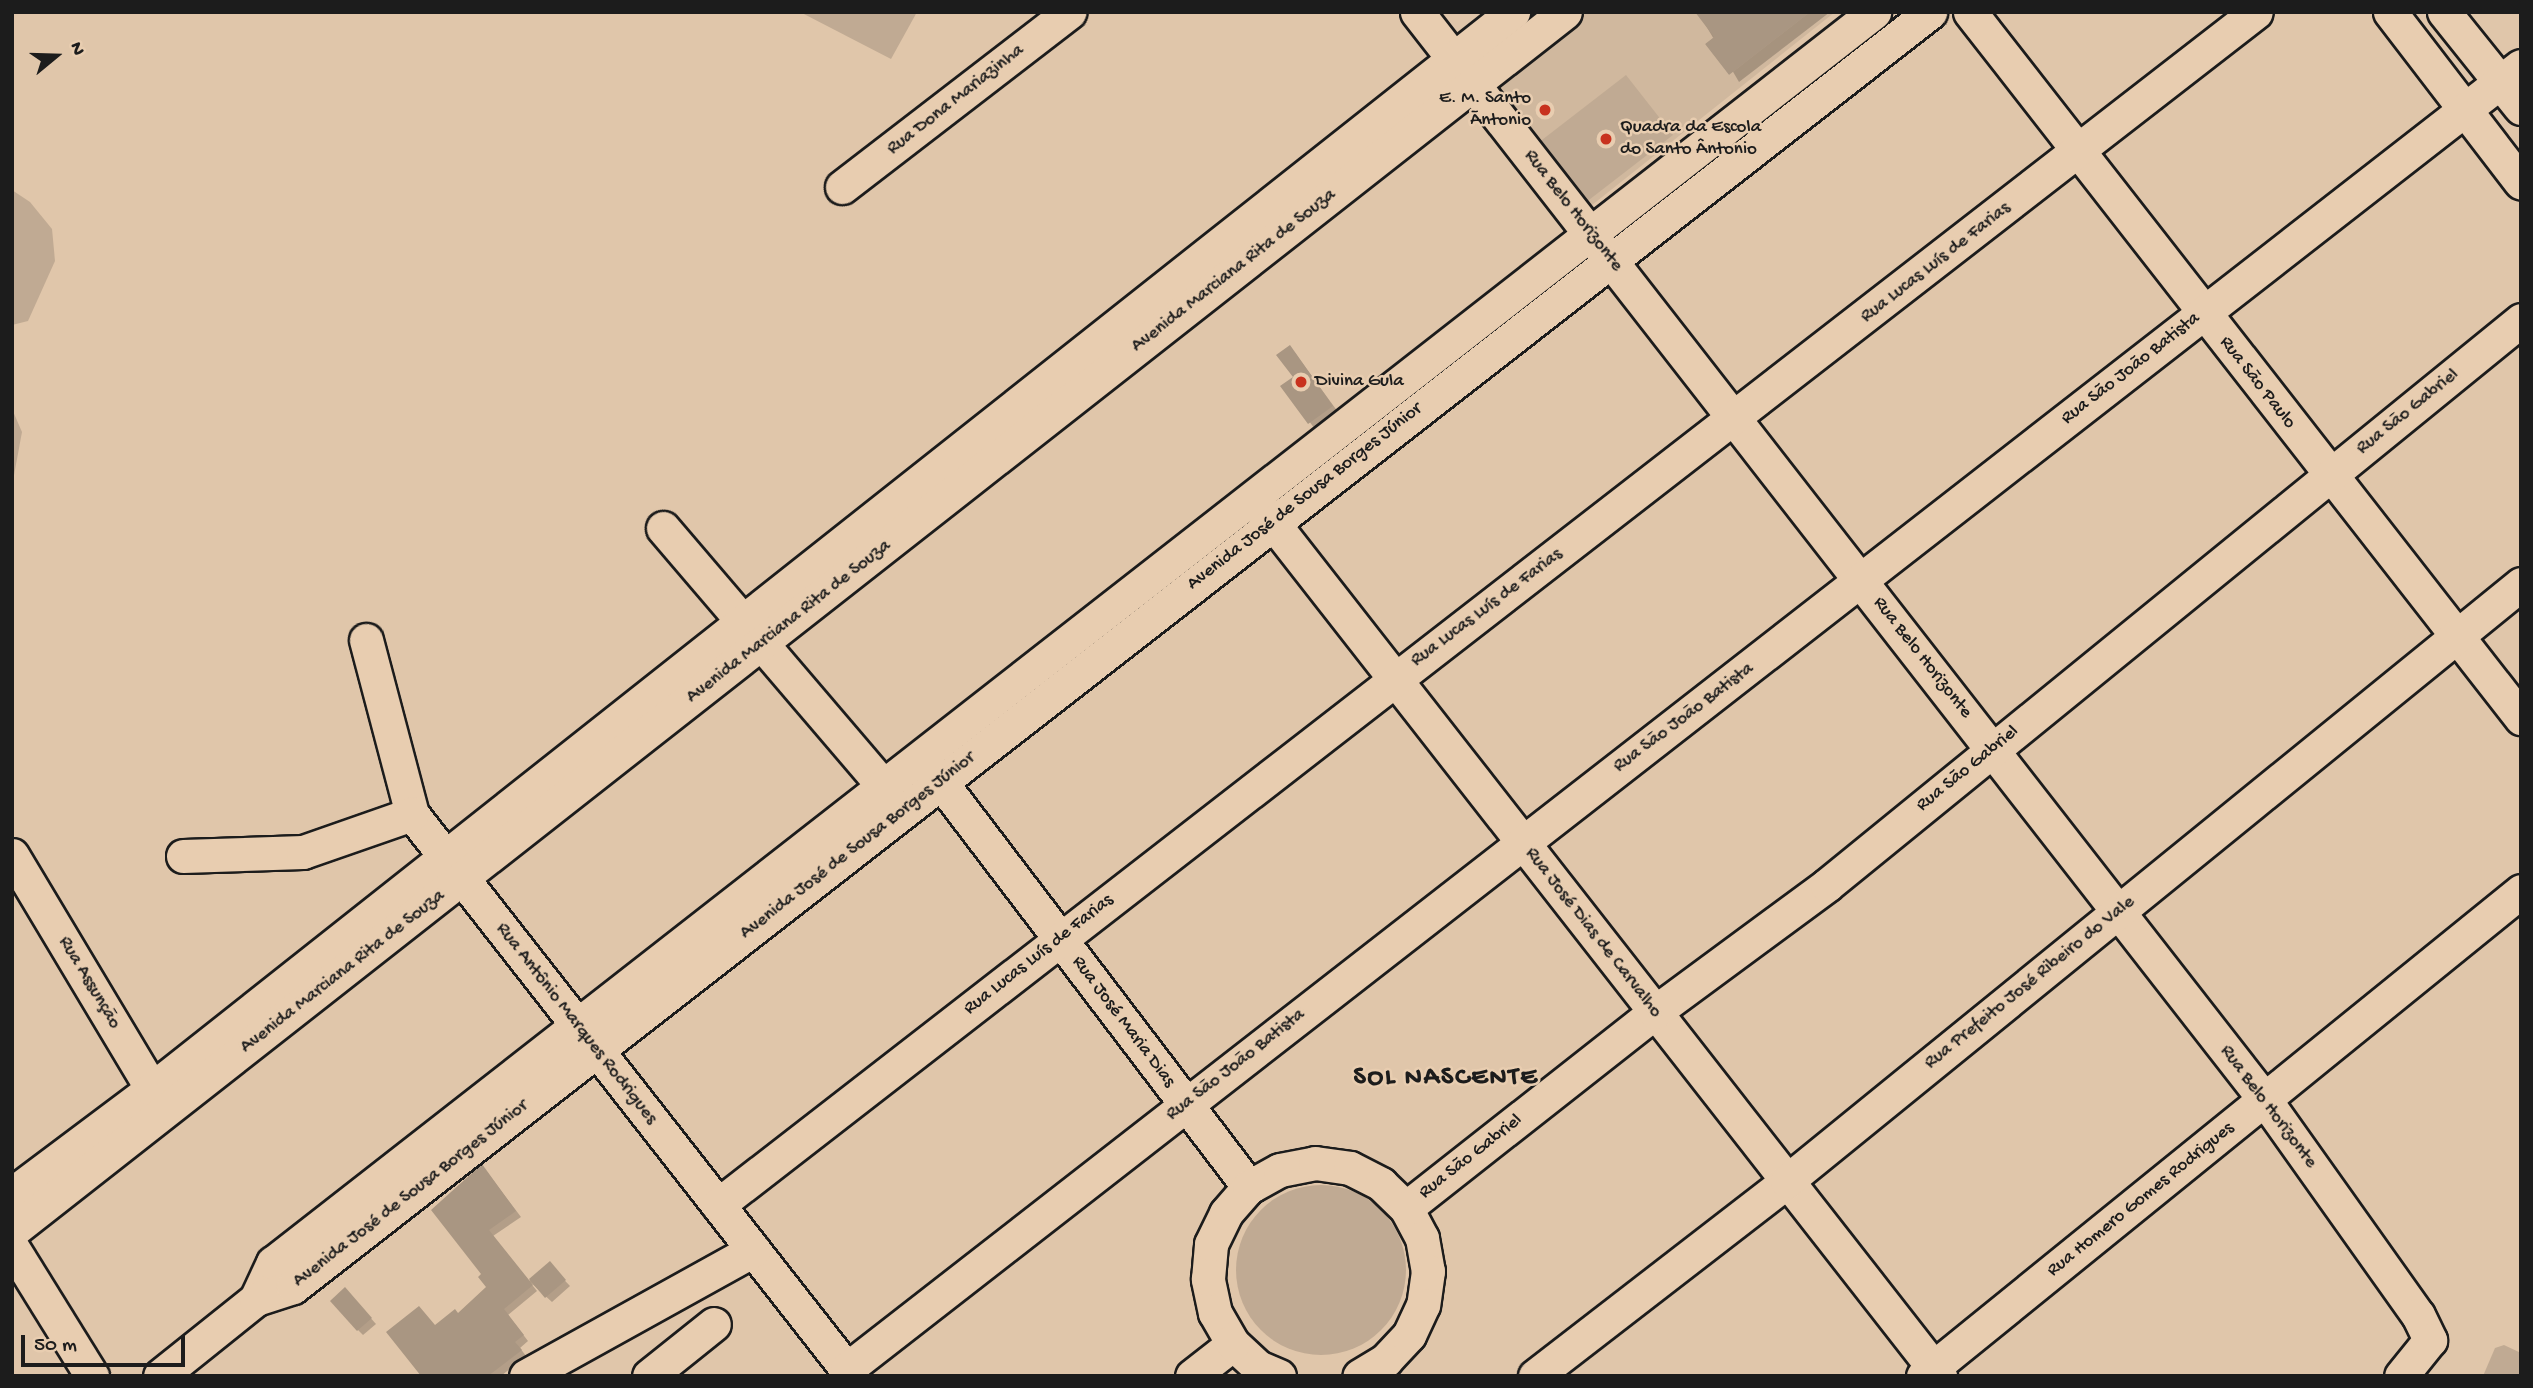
<!DOCTYPE html>
<meta charset="utf-8">
<style>
body{margin:0}
#map{position:relative;width:2533px;height:1388px;overflow:hidden;background:#e0c6aa;font-family:"Gochi Hand",sans-serif}
div>[style]{position:absolute}
[style*='--x']{left:calc(var(--x)*1px);top:calc(var(--y)*1px);width:calc(var(--w)*1px);rotate:calc(var(--a)*1deg)}
.built>*{inset:0;background:#d0b89e}
.green>*{inset:0;background:#c0aa93}
.round{border-radius:50%}
.shadow>*{inset:0;background:#0003}
.building>*{inset:0;background:#a99682}
.roads{filter:drop-shadow(2px 0 #1c1c1c) drop-shadow(-2px 0 #1c1c1c) drop-shadow(0 2px #1c1c1c) drop-shadow(0 -2px #1c1c1c)}
.minor>*{height:33px;margin:-16.5px;padding:0 16.5px;transform-origin:16.5px;border-radius:16.5px;background:#e8cdb0}
.dots>*{width:19px;height:19px;translate:-50% -50%;box-sizing:border-box;border:4px solid #e8cdb0;border-radius:50%}
span{translate:-50% -50%;white-space:nowrap;text-align:center;line-height:1.15;-webkit-text-stroke:5px #e8cdb0;paint-order:stroke}
.poi-label{font-size:19px;color:#1c1c1c}
.right{translate:-100% -50%;text-align:right}
.left{translate:0 -50%;text-align:left}
.street-label{font-size:19px;color:#1c1c1c}
.district-label{font-size:26px;color:#1c1c1c;font-weight:700;letter-spacing:2px}
.frame{position:absolute;inset:0;border:14px solid #1c1c1c;pointer-events:none}
.north{position:absolute;left:21px;top:21px;width:70px;height:70px;-webkit-text-stroke:5px #e8cdb0;paint-order:stroke;rotate:71deg;font-size:19px;font-weight:700;line-height:28px;text-align:center;color:#1c1c1c}
.north::after{content:'';display:block;margin:auto;width:24px;height:32px;background:#1c1c1c;clip-path:polygon(50% 0,100% 100%,50% 72%,0 100%)}
.scale{position:absolute;left:21px;top:1335px;width:164px;height:32px;box-sizing:border-box;border:4px solid #1c1c1c;border-top:0;padding-left:9px;font-size:21px;line-height:24px;white-space:nowrap;color:#1c1c1c;-webkit-text-stroke:5px #e8cdb0;paint-order:stroke}
</style>
<div id="map">
<div class="built">
<i style="clip-path:polygon(1579px 12px,1746px 12px,1705px 44px,1729px 75px,1810px 12px,1835px 12px,1587px 209px,1489px 84px)"></i>
</div>
<div class="green">
<i style="clip-path:polygon(800px 12px,917px 12px,891px 59px)"></i>
<i style="clip-path:polygon(1626px 75px,1673px 135px,1585px 203px,1538px 143px)"></i>
<i style="clip-path:polygon(12px 190px,30px 202px,52px 229px,55px 261px,28px 321px,12px 325px)"></i>
<i style="clip-path:polygon(12px 409px,22px 432px,12px 486px)"></i>
<i class="round" style="left:1236px;top:1185px;width:170px;height:170px"></i>
<i style="clip-path:polygon(2504px 1345px,2521px 1353px,2521px 1376px,2483px 1376px,2495px 1348px)"></i>
</div>
<div class="shadow">
<i style="clip-path:polygon(1698px 12px,1830px 12px,1739px 82px)"></i>
<i style="clip-path:polygon(1295px 353px,1338px 412px,1315px 429px,1283px 387px,1295px 378px)"></i>
<i style="clip-path:polygon(487px 1172px,521px 1217px,493px 1236px,529px 1281px,549px 1264px,570px 1286px,552px 1302px,529px 1281px,537px 1291px,508px 1315px,528px 1341px,520px 1348px,526px 1356px,501px 1376px,423px 1376px,458px 1315px,488px 1287px,484px 1274px)"></i>
<i style="clip-path:polygon(350px 1295px,376px 1324px,363px 1335px,358px 1330px)"></i>
</div>
<div class="building">
<i style="clip-path:polygon(1695px 12px,1810px 12px,1729px 75px,1705px 44px,1714px 37px)"></i>
<i style="clip-path:polygon(1290px 345px,1333px 406px,1308px 424px,1280px 386px,1293px 377px,1276px 355px)"></i>
<i style="clip-path:polygon(482px 1164px,516px 1211px,489px 1230px,533px 1285px,504px 1309px,524px 1335px,515px 1342px,522px 1350px,488px 1376px,421px 1376px,386px 1332px,419px 1306px,435px 1325px,455px 1309px,458px 1313px,486px 1287px,478px 1277px,481px 1274px,431px 1210px)"></i>
<i style="clip-path:polygon(550px 1261px,566px 1280px,545px 1298px,529px 1279px)"></i>
<i style="clip-path:polygon(345px 1287px,372px 1318px,357px 1331px,330px 1301px)"></i>
</div>
<div class="roads">
<div class="minor">
<i style="--x:1417;--y:12;--w:1379;--a:52.07"></i>
<i style="--x:2265;--y:1100;--w:264;--a:54.6"></i>
<i style="--x:2418;--y:1315;--w:28;--a:64"></i>
<i style="--x:2430;--y:1340;--w:46;--a:128.9"></i>
<i style="--x:1970;--y:12;--w:896;--a:52.03"></i>
<i style="--x:2390;--y:12;--w:215;--a:52.5"></i>
<i style="--x:2444;--y:12;--w:123;--a:51.3"></i>
<i style="--x:842;--y:187;--w:287;--a:-37.6"></i>
<i style="--x:1259;--y:505;--w:1106;--a:51.98"></i>
<i style="--x:663;--y:528;--w:342;--a:49.5"></i>
<i style="--x:366;--y:640;--w:180;--a:75.2"></i>
<i style="--x:412;--y:814;--w:714;--a:51.94"></i>
<i style="--x:927;--y:764;--w:532;--a:52.72"></i>
<i style="--x:12;--y:855;--w:294;--a:59.1"></i>
<i style="--x:183;--y:856;--w:120;--a:-1.9"></i>
<i style="--x:303;--y:852;--w:115;--a:-19.2"></i>
<i style="--x:12;--y:1194;--w:175;--a:-36.9"></i>
<i style="--x:152;--y:1089;--w:1736;--a:-38.36"></i>
<i style="--x:718;--y:1205;--w:1946;--a:-37.8"></i>
<i style="--x:1406;--y:1208;--w:317;--a:-38.2"></i>
<i style="--x:1655;--y:1012;--w:214;--a:-36.4"></i>
<i style="--x:1827;--y:885;--w:895;--a:-39.15"></i>
<i style="--x:12;--y:1231;--w:1974;--a:-38.13"></i>
<i style="--x:12;--y:1247;--w:152;--a:58.2"></i>
<i style="--x:256;--y:1299;--w:40;--a:-65"></i>
<i style="--x:273;--y:1263;--w:2032;--a:-38"></i>
<i style="--x:847;--y:1369;--w:2121;--a:-37.9"></i>
<i style="--x:160;--y:1376;--w:123;--a:-38.7"></i>
<i style="--x:256;--y:1299;--w:39;--a:-18"></i>
<i style="--x:293;--y:1287;--w:2075;--a:-37.91"></i>
<i style="--x:526;--y:1376;--w:260;--a:-29"></i>
<i style="--x:649;--y:1376;--w:83;--a:-38.7"></i>
<i style="--x:1192;--y:1376;--w:52;--a:-38"></i>
<i style="--x:1279;--y:1376;--w:23;--a:-157"></i>
<i style="--x:1258;--y:1367;--w:34;--a:-137"></i>
<i style="--x:1233;--y:1344;--w:36;--a:-120"></i>
<i style="--x:1215;--y:1313;--w:35;--a:-102"></i>
<i style="--x:1208;--y:1279;--w:35;--a:-85"></i>
<i style="--x:1211;--y:1244;--w:34;--a:-64"></i>
<i style="--x:1226;--y:1213;--w:35;--a:-49"></i>
<i style="--x:1249;--y:1187;--w:35;--a:-29"></i>
<i style="--x:1280;--y:1170;--w:36;--a:-11"></i>
<i style="--x:1315;--y:1163;--w:35;--a:8"></i>
<i style="--x:1350;--y:1168;--w:35;--a:27"></i>
<i style="--x:1381;--y:1184;--w:35;--a:44"></i>
<i style="--x:1406;--y:1208;--w:34;--a:62"></i>
<i style="--x:1422;--y:1238;--w:34;--a:80"></i>
<i style="--x:1428;--y:1271;--w:34;--a:98"></i>
<i style="--x:1423;--y:1305;--w:33;--a:115"></i>
<i style="--x:1409;--y:1335;--w:34;--a:133"></i>
<i style="--x:1386;--y:1360;--w:31;--a:149"></i>
<i style="--x:1535;--y:1376;--w:319;--a:-37.7"></i>
<i style="--x:1787;--y:1181;--w:946;--a:-39.12"></i>
<i style="--x:1923;--y:1376;--w:770;--a:-39.04"></i>
</div>
</div>
<div class="dots">
<i style="left:1545px;top:110px;background:#c8321e"></i>
<i style="left:1606px;top:139px;background:#c8321e"></i>
<i style="left:1301px;top:382px;background:#c8321e"></i>
</div>
<div class="poi-label">
<span class="right" style="left:1531px;top:110px">E. M. Santo<br>Ãntonio</span>
<span class="left" style="left:1620px;top:139px">Quadra da Escola<br>do Santo Ântonio</span>
<span class="left" style="left:1315px;top:382px">Divina Gula</span>
</div>
<div class="street-label">
<span style="left:956px;top:100px;rotate:-38deg">Rua Dona Mariazinha</span>
<span style="left:1573px;top:211px;rotate:52deg">Rua Belo Horizonte</span>
<span style="left:1936px;top:263px;rotate:-38deg">Rua Lucas Luís de Farias</span>
<span style="left:1234px;top:271px;rotate:-38deg">Avenida Marciana Rita de Souza</span>
<span style="left:2131px;top:369px;rotate:-38deg">Rua São João Batista</span>
<span style="left:2257px;top:383px;rotate:52deg">Rua São Paulo</span>
<span style="left:2408px;top:412px;rotate:-39deg">Rua São Gabriel</span>
<span style="left:1305px;top:497px;rotate:-38deg">Avenida José de Sousa Borges Júnior</span>
<span style="left:1487px;top:608px;rotate:-37deg">Rua Lucas Luís de Farias</span>
<span style="left:789px;top:622px;rotate:-38deg">Avenida Marciana Rita de Souza</span>
<span style="left:1922px;top:658px;rotate:52deg">Rua Belo Horizonte</span>
<span style="left:1684px;top:718px;rotate:-37deg">Rua São João Batista</span>
<span style="left:1968px;top:769px;rotate:-39deg">Rua São Gabriel</span>
<span style="left:858px;top:846px;rotate:-38deg">Avenida José de Sousa Borges Júnior</span>
<span style="left:1593px;top:933px;rotate:52deg">Rua José Dias de Carvalho</span>
<span style="left:1039px;top:955px;rotate:-38deg">Rua Lucas Luís de Farias</span>
<span style="left:343px;top:972px;rotate:-38deg">Avenida Marciana Rita de Souza</span>
<span style="left:89px;top:983px;rotate:59deg">Rua Assunção</span>
<span style="left:2030px;top:983px;rotate:-39deg">Rua Prefeito José Ribeiro do Vale</span>
<span style="left:1123px;top:1022px;rotate:53deg">Rua José Maria Dias</span>
<span style="left:576px;top:1024px;rotate:52deg">Rua Antônio Marques Rodrigues</span>
<span style="left:1236px;top:1065px;rotate:-38deg">Rua São João Batista</span>
<span style="left:2268px;top:1107px;rotate:53deg">Rua Belo Horizonte</span>
<span style="left:1471px;top:1157px;rotate:-38deg">Rua São Gabriel</span>
<span style="left:411px;top:1194px;rotate:-38deg">Avenida José de Sousa Borges Júnior</span>
<span style="left:2141px;top:1200px;rotate:-39deg">Rua Homero Gomes Rodrigues</span>
</div>
<div class="district-label">
<span style="left:1446px;top:1079px">SOL NASCENTE</span>
</div>
<div class="frame"></div>
<div class="north">N</div>
<div class="scale">50 m</div>
</div>
